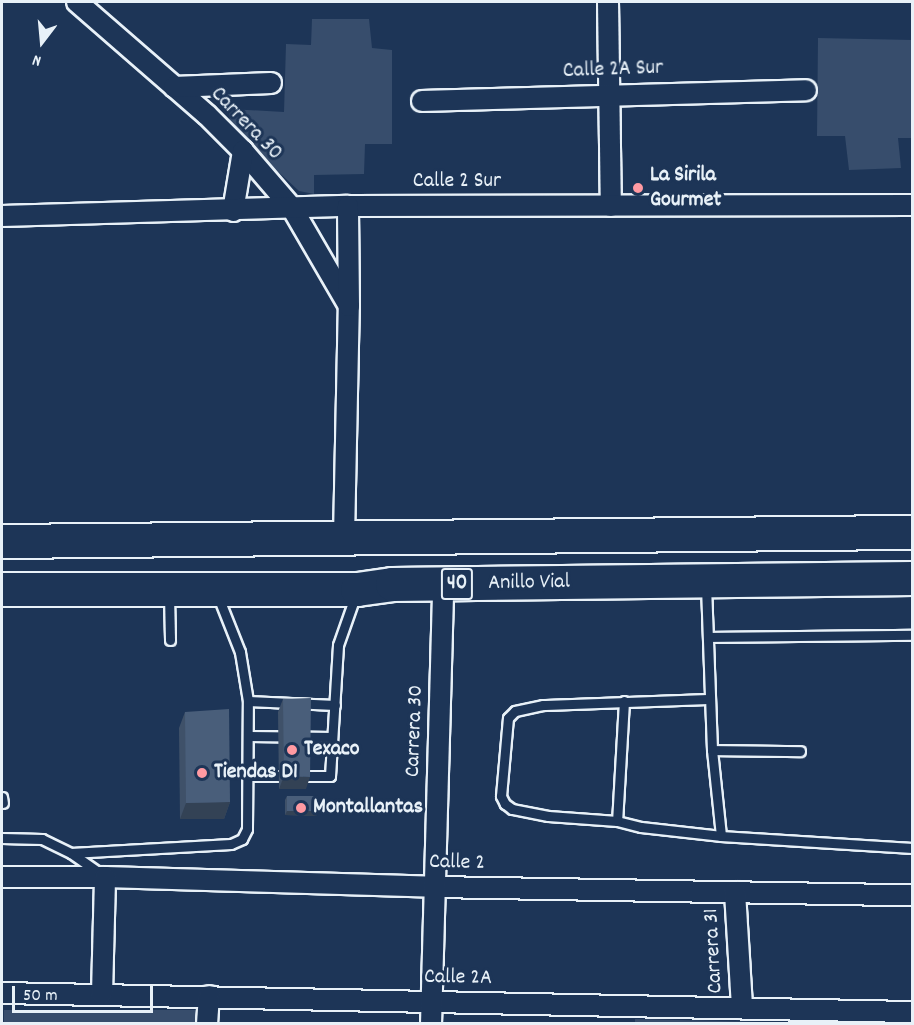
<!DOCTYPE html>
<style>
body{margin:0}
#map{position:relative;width:914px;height:1025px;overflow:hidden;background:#1d3557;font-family:Dekko,sans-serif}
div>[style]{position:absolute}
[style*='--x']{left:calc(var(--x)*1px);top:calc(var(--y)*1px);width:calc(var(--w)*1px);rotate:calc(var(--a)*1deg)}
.green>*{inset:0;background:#374d6c}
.roads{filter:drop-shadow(2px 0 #e8f1f8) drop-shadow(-2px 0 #e8f1f8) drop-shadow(0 2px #e8f1f8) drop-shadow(0 -2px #e8f1f8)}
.lane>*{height:9px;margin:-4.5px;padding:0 4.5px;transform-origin:4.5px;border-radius:4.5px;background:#1d3557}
.street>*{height:20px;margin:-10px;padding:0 10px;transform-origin:10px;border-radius:10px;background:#1d3557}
.highway>*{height:33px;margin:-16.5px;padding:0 16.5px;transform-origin:16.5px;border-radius:16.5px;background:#1d3557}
.wall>*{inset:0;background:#3f5169}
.shaded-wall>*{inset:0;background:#334255}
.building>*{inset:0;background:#495e7a}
.dots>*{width:16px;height:16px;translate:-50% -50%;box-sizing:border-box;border:3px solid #1d3557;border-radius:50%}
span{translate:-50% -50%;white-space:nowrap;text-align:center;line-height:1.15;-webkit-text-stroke:6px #1d3557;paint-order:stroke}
.shield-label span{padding:2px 4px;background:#1d3557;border:2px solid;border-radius:4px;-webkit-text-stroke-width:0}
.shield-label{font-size:21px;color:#e8f1f8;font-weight:700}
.street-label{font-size:22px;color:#e8f1f8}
.poi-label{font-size:22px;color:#e8f1f8;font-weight:700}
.left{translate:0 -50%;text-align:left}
.frame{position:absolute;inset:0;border:3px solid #e8f1f8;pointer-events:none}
.north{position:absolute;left:12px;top:12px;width:60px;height:60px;-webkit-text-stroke:4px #1d3557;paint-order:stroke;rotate:196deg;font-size:16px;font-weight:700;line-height:24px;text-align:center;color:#e8f1f8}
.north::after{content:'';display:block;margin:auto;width:21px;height:27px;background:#e8f1f8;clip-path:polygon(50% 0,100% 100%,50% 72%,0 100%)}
.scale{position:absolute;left:12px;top:986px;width:141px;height:27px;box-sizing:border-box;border:3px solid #e8f1f8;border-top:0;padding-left:8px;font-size:18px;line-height:21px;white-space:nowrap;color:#e8f1f8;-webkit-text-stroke:4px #1d3557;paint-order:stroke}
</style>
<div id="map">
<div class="green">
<i style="clip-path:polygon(312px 19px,369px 19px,372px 48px,392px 50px,392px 144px,365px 144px,364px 174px,314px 175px,314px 194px,299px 191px,230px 127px,229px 109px,284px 112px,286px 44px,311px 45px)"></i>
<i style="clip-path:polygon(818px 38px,912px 40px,912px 138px,898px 138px,901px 168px,849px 170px,845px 136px,817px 136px)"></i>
<i style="clip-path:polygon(4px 1010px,205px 1010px,204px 1023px,4px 1023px)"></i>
<i style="clip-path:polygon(635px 1019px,811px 1023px,635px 1024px)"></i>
</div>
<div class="roads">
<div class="lane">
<i style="--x:706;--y:586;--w:164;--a:87.9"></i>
<i style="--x:712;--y:750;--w:86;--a:84"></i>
<i style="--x:721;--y:836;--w:191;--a:3.6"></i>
<i style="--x:169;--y:595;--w:45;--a:88.7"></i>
<i style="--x:709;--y:637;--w:203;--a:-0.6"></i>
<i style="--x:248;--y:701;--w:87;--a:2.6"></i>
<i style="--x:624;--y:701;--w:120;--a:93.3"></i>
<i style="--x:617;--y:821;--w:25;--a:14"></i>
<i style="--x:641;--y:827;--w:81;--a:6.4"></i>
<i style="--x:249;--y:736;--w:83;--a:0.7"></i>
<i style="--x:712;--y:750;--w:88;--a:0.7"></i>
<i style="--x:249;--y:776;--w:81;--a:0"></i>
<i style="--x:330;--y:776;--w:131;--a:-86.5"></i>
<i style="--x:338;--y:645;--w:54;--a:-70.6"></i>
<i style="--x:2;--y:797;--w:6;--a:81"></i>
<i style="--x:617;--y:821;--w:69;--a:-175.9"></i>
<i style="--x:548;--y:816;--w:37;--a:-169"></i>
<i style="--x:512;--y:809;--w:9;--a:-144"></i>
<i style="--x:505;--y:804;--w:9;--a:-117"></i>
<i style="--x:501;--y:796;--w:78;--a:-84.9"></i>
<i style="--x:508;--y:718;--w:10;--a:-45"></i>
<i style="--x:515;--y:711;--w:29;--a:-12"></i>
<i style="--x:543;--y:705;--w:167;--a:-2.1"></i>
<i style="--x:2;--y:838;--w:40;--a:1.4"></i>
<i style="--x:42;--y:839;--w:32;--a:26"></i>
<i style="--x:71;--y:853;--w:37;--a:35"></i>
<i style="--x:71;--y:853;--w:160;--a:-3.2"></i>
<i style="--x:231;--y:844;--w:12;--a:-24"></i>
<i style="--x:242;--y:839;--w:11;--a:-63"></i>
<i style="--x:247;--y:829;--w:128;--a:-89.6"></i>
<i style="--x:248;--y:701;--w:50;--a:-99.3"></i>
<i style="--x:240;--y:652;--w:62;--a:-111.6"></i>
</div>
<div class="street">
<i style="--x:77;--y:2;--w:172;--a:41"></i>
<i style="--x:207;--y:115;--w:51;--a:45"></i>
<i style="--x:243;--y:151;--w:75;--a:49.3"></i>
<i style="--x:292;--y:208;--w:113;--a:59.8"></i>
<i style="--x:608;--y:2;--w:204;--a:89.2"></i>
<i style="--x:174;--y:87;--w:97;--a:-2.4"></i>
<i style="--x:422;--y:101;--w:384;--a:-1.6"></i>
<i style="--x:233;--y:211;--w:61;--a:-80.5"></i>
<i style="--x:2;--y:216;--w:346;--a:-1.7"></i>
<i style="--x:348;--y:206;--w:564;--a:-0.1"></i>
<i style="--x:344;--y:537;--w:231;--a:-88.8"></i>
<i style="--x:349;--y:306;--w:100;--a:-90.6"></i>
<i style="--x:2;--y:877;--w:103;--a:0"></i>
<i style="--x:105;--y:877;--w:329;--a:1.7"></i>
<i style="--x:434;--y:887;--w:478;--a:1"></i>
<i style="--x:735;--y:892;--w:116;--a:86.5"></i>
<i style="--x:2;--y:993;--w:910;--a:1.2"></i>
<i style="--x:102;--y:994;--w:117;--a:-88.5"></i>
<i style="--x:207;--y:1024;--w:28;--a:-86"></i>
<i style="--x:431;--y:1024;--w:440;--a:-88.4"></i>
</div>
<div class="highway">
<i style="--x:2;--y:541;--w:910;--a:-0.57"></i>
<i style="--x:2;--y:589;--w:355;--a:0"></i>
<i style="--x:357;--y:589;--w:35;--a:-8"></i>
<i style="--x:392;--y:584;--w:520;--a:-0.66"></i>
</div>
</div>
<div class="wall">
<i style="clip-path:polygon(283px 699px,306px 789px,279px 789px,278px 712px)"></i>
<i style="clip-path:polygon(185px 712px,230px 802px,224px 819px,180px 819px,179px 728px)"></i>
<i style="clip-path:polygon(287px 796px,318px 811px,316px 816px,285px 815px,285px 800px)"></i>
</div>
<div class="shaded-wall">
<i style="clip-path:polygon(284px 776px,310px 777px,306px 789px,279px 789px)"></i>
<i style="clip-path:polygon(230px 802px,224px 819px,180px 819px,186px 803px)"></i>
<i style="clip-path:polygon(287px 811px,318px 811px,316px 816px,285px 815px)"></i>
</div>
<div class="building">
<i style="clip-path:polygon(311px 698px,310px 777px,284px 776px,283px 699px)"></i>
<i style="clip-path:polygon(229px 709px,230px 802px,186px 803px,185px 712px)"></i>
<i style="clip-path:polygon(287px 796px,318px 796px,318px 811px,287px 811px)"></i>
</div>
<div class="dots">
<i style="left:638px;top:188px;background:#ff9aa2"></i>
<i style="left:292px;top:750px;background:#ff9aa2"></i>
<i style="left:202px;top:773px;background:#ff9aa2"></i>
<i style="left:301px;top:808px;background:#ff9aa2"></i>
</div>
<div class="shield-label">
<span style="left:457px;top:584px">40</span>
</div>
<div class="street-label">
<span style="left:613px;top:70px;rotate:-2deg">Calle 2A Sur</span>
<span style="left:246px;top:124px;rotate:46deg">Carrera 30</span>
<span style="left:457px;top:182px">Calle 2 Sur</span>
<span style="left:529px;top:583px;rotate:-1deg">Anillo Vial</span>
<span style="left:415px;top:731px;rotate:-88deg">Carrera 30</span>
<span style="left:457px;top:863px;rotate:1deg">Calle 2</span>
<span style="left:714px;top:951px;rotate:-93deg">Carrera 31</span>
<span style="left:458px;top:978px;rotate:1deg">Calle 2A</span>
</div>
<div class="poi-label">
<span class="left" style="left:650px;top:188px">La Sirila<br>Gourmet</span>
<span class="left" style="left:304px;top:750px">Texaco</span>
<span class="left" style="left:214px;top:773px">Tiendas D1</span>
<span class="left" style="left:313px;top:808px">Montallantas</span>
</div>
<div class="frame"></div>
<div class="north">N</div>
<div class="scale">50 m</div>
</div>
